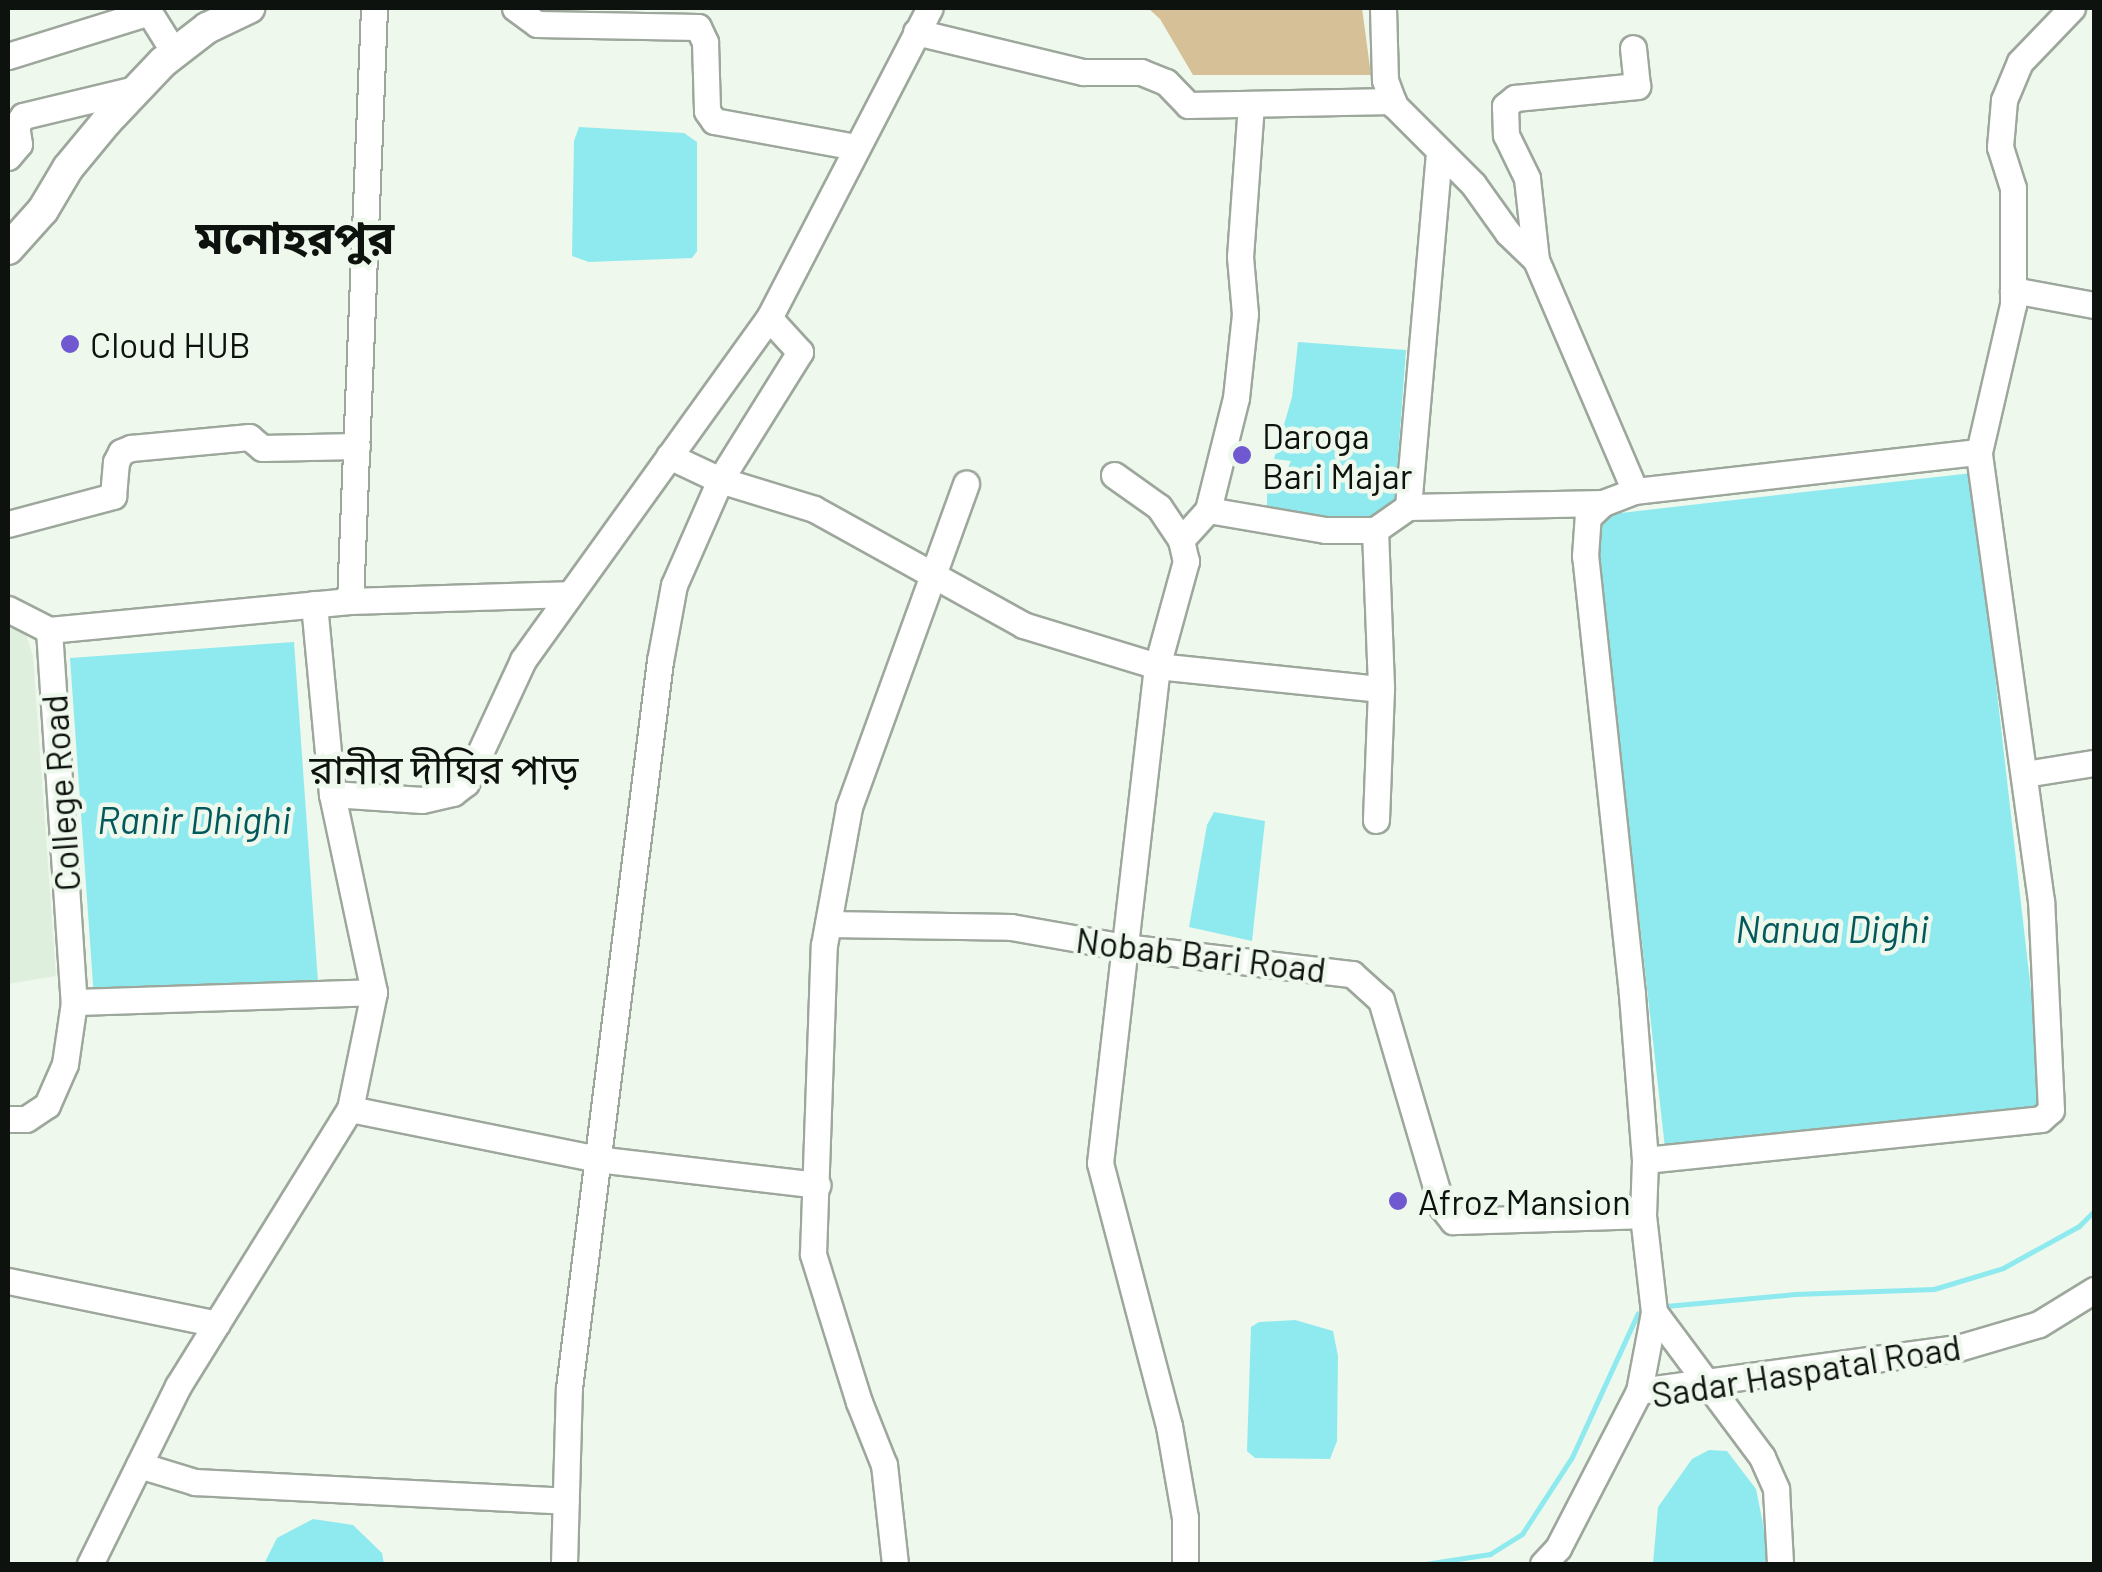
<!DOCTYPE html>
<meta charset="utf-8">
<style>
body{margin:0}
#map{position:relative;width:2102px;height:1572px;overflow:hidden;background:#eef8ec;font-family:Barlow,"Noto Sans Bengali",sans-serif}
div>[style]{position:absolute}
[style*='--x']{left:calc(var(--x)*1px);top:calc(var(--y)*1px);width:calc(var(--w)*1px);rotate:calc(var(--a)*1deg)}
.built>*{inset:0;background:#dfefdd}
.green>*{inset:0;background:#d6c097}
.water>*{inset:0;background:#8feaef}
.stream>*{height:5px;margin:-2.5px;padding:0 2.5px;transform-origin:2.5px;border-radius:2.5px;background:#8feaef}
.roads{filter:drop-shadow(2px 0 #9da79c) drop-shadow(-2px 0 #9da79c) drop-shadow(0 2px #9da79c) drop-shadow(0 -2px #9da79c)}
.minor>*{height:25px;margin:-12.5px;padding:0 12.5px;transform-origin:12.5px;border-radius:12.5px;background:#fff}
.major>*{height:30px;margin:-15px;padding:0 15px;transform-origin:15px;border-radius:15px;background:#fff}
.dots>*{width:28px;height:28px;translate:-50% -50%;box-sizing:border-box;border:5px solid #eef8ec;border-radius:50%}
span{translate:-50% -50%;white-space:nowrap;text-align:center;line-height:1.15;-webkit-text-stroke:9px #eef8ec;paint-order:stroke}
.poi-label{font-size:35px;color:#0e120e}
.left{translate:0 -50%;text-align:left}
.street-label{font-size:35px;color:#0e120e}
.water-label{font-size:38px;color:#03585c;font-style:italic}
.quarter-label{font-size:40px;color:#0e120e}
.district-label{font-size:45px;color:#0e120e;font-weight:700}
.frame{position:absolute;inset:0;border:10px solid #0e120e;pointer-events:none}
</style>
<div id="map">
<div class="built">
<i style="clip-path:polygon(8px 615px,23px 625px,33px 656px,56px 976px,8px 984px)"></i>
</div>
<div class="green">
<i style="clip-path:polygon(1148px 8px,1362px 8px,1371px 75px,1193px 75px,1160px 19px)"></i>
</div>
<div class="water">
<i style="clip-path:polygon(579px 127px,684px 133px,697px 142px,697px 251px,692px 258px,589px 262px,572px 256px,574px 141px)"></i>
<i style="clip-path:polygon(1298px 342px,1406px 350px,1394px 511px,1379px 522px,1267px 512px,1267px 491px,1277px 492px,1291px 461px,1274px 459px,1292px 397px)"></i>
<i style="clip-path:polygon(1972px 473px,2044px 1105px,1665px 1148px,1594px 516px)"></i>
<i style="clip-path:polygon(294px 642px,318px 982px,94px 998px,70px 658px)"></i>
<i style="clip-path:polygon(1214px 812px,1265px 821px,1252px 941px,1189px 927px,1207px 825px)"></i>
<i style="clip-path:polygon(1295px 1320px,1333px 1331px,1338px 1356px,1337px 1441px,1330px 1459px,1255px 1458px,1247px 1451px,1251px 1327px,1259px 1322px)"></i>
<i style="clip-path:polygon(1709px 1450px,1727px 1451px,1756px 1489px,1767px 1544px,1765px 1564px,1653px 1564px,1658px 1507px,1692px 1459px)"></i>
<i style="clip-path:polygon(313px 1519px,353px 1525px,382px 1553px,384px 1564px,264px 1564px,277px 1538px)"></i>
</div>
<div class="stream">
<i style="--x:1666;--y:1306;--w:130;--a:-5.3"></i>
<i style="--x:1795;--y:1294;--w:139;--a:-2.1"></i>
<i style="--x:1934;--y:1289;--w:72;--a:-16.9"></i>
<i style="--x:2003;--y:1268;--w:87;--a:-28.9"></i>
<i style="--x:2079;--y:1226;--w:21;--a:-45"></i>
<i style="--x:1425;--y:1564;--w:66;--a:-8.7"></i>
<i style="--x:1490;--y:1554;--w:38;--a:-32"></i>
<i style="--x:1522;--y:1534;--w:92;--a:-57"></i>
<i style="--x:1572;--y:1457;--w:158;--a:-65.4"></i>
</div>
<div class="roads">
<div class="minor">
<i style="--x:515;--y:8;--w:27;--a:36"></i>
<i style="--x:537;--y:24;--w:161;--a:1.1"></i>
<i style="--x:698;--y:27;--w:17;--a:65"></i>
<i style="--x:705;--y:42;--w:69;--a:88.3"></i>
<i style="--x:707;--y:111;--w:12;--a:55"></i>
<i style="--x:714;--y:121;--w:144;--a:10.4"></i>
<i style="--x:1383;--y:8;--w:72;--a:88.4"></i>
<i style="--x:1385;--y:80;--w:27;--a:70"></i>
<i style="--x:1394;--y:105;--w:112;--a:45"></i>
<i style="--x:1473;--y:184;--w:60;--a:54.5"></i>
<i style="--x:1508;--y:233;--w:39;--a:44"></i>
<i style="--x:1536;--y:260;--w:251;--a:66.8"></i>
<i style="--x:916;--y:32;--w:172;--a:13.5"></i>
<i style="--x:1083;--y:72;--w:58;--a:0"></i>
<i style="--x:1141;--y:72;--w:27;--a:22"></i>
<i style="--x:1166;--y:82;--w:32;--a:46"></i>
<i style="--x:1188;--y:105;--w:205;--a:-1.1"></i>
<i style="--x:8;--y:56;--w:148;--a:-17.3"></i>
<i style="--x:149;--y:12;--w:47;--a:58"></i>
<i style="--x:8;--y:157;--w:17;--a:-50"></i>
<i style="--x:19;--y:144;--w:18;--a:-99"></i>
<i style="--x:16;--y:126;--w:12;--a:-55"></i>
<i style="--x:23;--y:116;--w:120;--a:-13.5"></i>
<i style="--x:1536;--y:260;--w:82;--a:-96.3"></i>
<i style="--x:1527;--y:178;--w:48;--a:-116"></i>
<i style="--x:1506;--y:135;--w:29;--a:-92"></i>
<i style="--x:1505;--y:106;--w:13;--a:-39"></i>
<i style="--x:1515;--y:98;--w:123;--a:-5.6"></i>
<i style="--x:1637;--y:86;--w:38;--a:-96"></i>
<i style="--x:2013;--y:290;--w:82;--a:10.5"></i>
<i style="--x:669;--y:456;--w:56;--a:25.2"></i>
<i style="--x:720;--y:480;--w:98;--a:17.1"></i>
<i style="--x:814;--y:509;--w:239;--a:29"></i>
<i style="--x:1023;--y:625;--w:140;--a:17"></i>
<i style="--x:1157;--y:666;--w:225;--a:5.9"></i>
<i style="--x:1114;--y:475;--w:55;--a:35.4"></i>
<i style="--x:1159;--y:507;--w:40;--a:56"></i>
<i style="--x:1181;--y:540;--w:22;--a:77"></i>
<i style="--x:1186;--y:561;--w:109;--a:105.4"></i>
<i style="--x:1157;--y:666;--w:500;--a:96.54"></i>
<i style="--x:1100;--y:1163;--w:272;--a:75.3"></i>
<i style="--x:1169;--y:1426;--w:93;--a:80.1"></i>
<i style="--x:1185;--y:1518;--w:46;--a:90"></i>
<i style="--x:1408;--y:507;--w:356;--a:-85"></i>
<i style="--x:1208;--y:510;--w:115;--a:-76"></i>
<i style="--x:1236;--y:398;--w:84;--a:-83.9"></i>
<i style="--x:1245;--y:314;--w:57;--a:-95"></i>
<i style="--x:1240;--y:257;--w:152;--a:-85.9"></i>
<i style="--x:8;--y:524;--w:109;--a:-14.9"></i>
<i style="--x:113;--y:496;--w:34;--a:-85"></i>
<i style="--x:116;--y:462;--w:11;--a:-63"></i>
<i style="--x:121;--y:452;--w:11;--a:-22"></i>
<i style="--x:131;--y:448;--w:119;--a:-5.3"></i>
<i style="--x:249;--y:437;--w:17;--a:40"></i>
<i style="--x:262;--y:448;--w:95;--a:-1.2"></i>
<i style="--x:1375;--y:530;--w:159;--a:87.8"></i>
<i style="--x:1381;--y:689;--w:131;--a:92.2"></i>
<i style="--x:1181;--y:540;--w:40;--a:-48"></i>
<i style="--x:1208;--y:510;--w:119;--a:9.7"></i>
<i style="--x:1325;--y:530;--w:50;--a:0"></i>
<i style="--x:1375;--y:530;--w:40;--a:-34.9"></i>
<i style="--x:1408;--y:507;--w:195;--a:-1.2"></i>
<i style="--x:350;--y:601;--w:593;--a:-87.68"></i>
<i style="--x:314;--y:604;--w:191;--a:84.6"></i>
<i style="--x:8;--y:609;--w:46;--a:27.1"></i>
<i style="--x:49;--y:630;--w:373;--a:86.2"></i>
<i style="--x:74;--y:1002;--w:63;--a:98.3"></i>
<i style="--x:65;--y:1064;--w:45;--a:113.7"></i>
<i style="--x:47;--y:1105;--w:25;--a:146"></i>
<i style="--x:26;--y:1119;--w:18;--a:180"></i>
<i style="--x:49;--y:630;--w:302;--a:-5.5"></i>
<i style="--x:350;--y:601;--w:217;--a:-1.8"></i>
<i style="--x:2025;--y:774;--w:70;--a:-9.1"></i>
<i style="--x:828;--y:924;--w:183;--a:0.9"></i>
<i style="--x:1011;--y:927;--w:115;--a:10"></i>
<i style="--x:1124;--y:947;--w:230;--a:6.8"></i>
<i style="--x:1352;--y:974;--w:39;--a:42"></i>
<i style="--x:1381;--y:1000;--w:216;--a:73.6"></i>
<i style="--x:1442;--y:1207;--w:18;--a:52"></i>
<i style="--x:1453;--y:1221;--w:190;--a:-1.8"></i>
<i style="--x:74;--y:1002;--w:300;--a:-1.9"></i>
<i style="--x:350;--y:1109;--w:252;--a:11.4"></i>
<i style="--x:597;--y:1159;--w:222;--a:6.7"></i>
<i style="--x:1645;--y:1160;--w:398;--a:-5.9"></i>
<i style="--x:2041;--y:1119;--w:13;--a:-42"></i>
<i style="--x:2051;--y:1110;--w:209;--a:-92.7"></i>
<i style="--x:2041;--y:901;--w:453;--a:-97.9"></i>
<i style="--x:8;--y:1281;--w:213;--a:11.6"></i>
<i style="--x:1654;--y:1312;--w:181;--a:53.3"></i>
<i style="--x:1762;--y:1457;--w:35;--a:66"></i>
<i style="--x:1776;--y:1489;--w:75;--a:86.9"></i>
<i style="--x:1639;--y:1391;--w:322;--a:-7.7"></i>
<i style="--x:1958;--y:1348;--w:84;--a:-16.5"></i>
<i style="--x:2039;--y:1324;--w:65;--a:-31.7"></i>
<i style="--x:139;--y:1465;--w:59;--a:16.9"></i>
<i style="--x:195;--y:1482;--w:371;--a:2.9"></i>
<i style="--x:90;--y:1564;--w:199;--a:-63.7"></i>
<i style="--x:178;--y:1386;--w:326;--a:-58.2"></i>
<i style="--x:350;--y:1109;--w:119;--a:-78.4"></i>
<i style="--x:374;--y:992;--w:202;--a:-102"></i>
<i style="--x:332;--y:794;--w:90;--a:3.8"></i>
<i style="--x:422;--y:800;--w:32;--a:-13"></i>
<i style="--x:453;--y:793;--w:16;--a:-38"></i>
<i style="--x:466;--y:783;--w:136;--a:-65.1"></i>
<i style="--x:523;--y:660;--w:421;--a:-54.3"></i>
<i style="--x:769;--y:318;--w:349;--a:-62.6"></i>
<i style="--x:564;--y:1564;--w:176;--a:-88.4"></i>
<i style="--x:569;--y:1388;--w:733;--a:-82.87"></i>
<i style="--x:660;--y:661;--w:77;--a:-79.6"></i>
<i style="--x:674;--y:585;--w:115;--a:-66.3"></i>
<i style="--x:720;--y:480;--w:151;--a:-58"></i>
<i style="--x:800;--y:352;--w:46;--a:-132.4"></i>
<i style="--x:895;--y:1564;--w:100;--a:-96.3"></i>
<i style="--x:884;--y:1465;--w:68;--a:-111.6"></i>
<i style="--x:859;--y:1402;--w:155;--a:-107.3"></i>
<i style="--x:813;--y:1254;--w:309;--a:-88"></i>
<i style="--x:824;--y:945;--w:140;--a:-79.7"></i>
<i style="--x:849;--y:807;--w:344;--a:-70.1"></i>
<i style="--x:1543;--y:1564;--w:22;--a:-47"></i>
<i style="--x:1558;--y:1548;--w:177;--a:-62.7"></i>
<i style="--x:1639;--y:1391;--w:80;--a:-79.2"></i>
<i style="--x:1654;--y:1312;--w:98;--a:-96.5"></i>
<i style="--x:1643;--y:1215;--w:55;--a:-87.9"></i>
<i style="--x:1645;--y:1160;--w:167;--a:-94.5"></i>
<i style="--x:1632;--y:994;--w:441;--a:-96.1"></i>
<i style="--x:1585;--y:556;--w:39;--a:-86"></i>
<i style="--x:1588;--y:517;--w:21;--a:-43"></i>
<i style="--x:1603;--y:503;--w:34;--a:-21"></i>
<i style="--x:1635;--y:491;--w:346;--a:-6.5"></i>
<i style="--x:1979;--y:452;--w:151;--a:-77"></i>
<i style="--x:2013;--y:305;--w:117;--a:-90"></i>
<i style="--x:2013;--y:188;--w:43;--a:-107.6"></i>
<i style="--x:2000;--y:147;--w:47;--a:-85.1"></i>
<i style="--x:2004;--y:100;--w:41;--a:-67.2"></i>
<i style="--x:2020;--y:62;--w:75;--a:-46.1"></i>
</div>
<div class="major">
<i style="--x:8;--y:249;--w:52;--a:-48.1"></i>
<i style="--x:43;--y:210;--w:49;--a:-59.2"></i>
<i style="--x:68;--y:168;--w:60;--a:-50.4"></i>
<i style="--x:106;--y:122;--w:83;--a:-46.5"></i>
<i style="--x:163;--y:62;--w:56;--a:-37.7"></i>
<i style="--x:207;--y:28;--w:47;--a:-25.5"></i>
</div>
</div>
<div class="dots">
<i style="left:70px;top:344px;background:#7058d1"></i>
<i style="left:1242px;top:455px;background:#7058d1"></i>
<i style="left:1398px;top:1201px;background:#7058d1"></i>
</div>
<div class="poi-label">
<span class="left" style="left:90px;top:344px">Cloud HUB</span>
<span class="left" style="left:1262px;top:455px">Daroga<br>Bari Majar</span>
<span class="left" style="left:1418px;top:1201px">Afroz Mansion</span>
</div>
<div class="street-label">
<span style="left:60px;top:793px;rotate:-94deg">College Road</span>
<span style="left:1201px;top:954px;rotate:7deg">Nobab Bari Road</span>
<span style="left:1806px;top:1370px;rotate:-9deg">Sadar Haspatal Road</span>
</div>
<div class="water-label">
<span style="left:194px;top:820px">Ranir Dhighi</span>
<span style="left:1832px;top:929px">Nanua Dighi</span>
</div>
<div class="quarter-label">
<span style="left:444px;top:768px">রানীর দীঘির পাড়</span>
</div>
<div class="district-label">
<span style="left:295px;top:237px">মনোহরপুর</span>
</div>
<div class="frame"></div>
</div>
